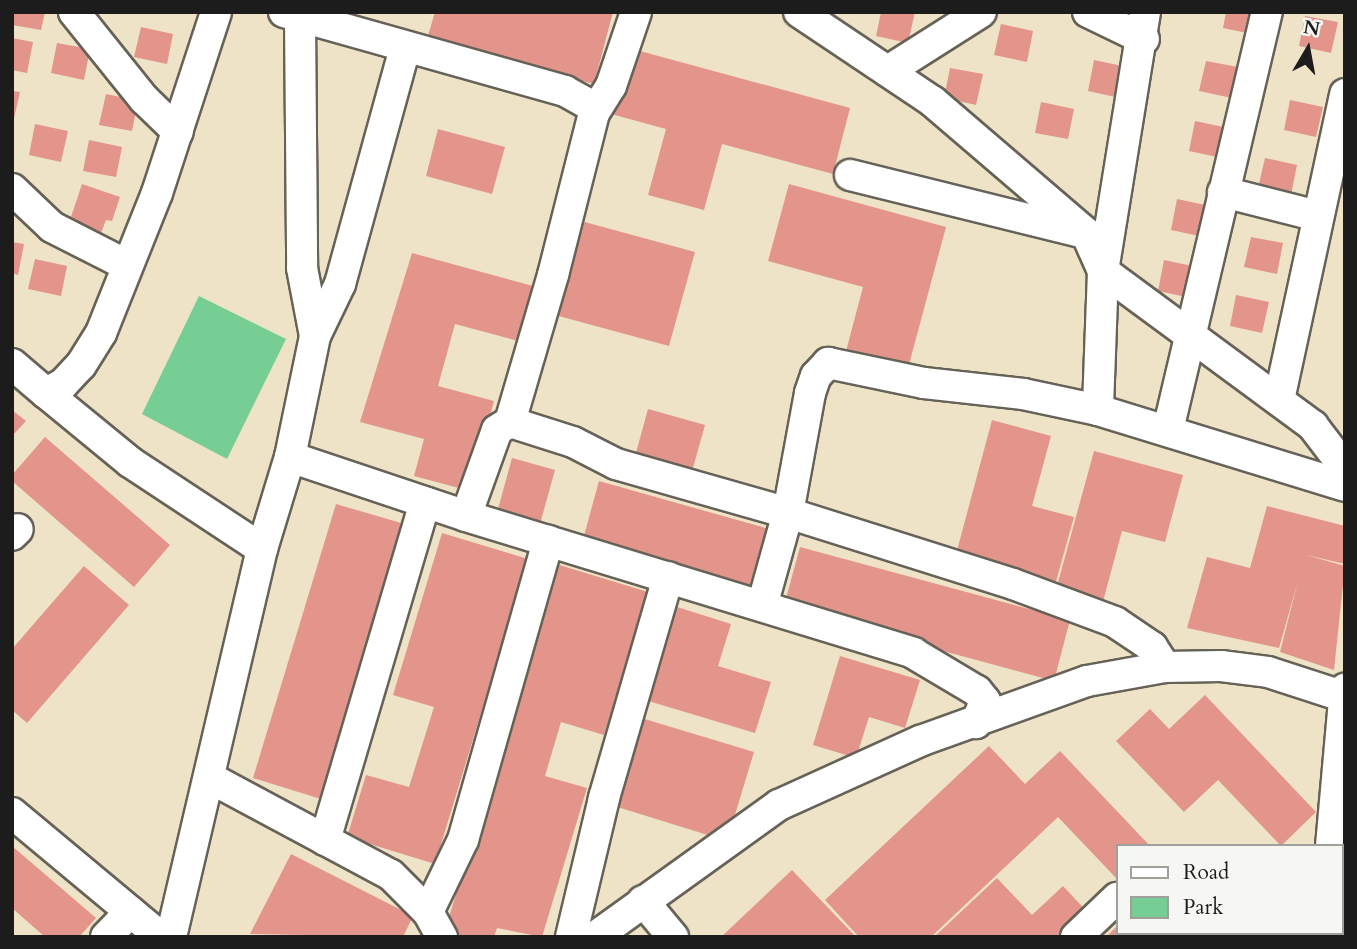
<!DOCTYPE html>
<style>
body{margin:0}
#map{position:relative;width:1357px;height:949px;overflow:hidden;background:#eee3c6;font-family:Cardo,serif}
div>[style]{position:absolute}
[style*='--x']{left:calc(var(--x)*1px);top:calc(var(--y)*1px);width:calc(var(--w)*1px);rotate:calc(var(--a)*1deg)}
.green>*{inset:0;background:#77ce94}
.building>*{inset:0;background:#e3958b}
.roads{filter:drop-shadow(2px 0 #666258) drop-shadow(-2px 0 #666258) drop-shadow(0 2px #666258) drop-shadow(0 -2px #666258)}
.minor>*{height:30px;margin:-15px;padding:0 15px;transform-origin:15px;border-radius:15px;background:#fff}
span{translate:-50% -50%;white-space:nowrap;text-align:center;line-height:1.15;-webkit-text-stroke:6px #f6f6f2;paint-order:stroke}
.frame{position:absolute;inset:0;border:14px solid #1c1c1c;pointer-events:none}
.legend{position:absolute;left:1116px;top:844px;width:228px;height:91px;box-sizing:border-box;background:#f6f6f2;border:2px solid #9f9f9c;margin:0;padding:9px 12px;list-style:none;font-size:21px;color:#1c1c1c}
.legend li{display:flex;align-items:center;gap:14px;height:35px}
.legend b{width:35px;border:2px solid #9f9f9c}
.north{position:absolute;left:1273px;top:14px;width:70px;height:70px;-webkit-text-stroke:5px #f6f6f2;paint-order:stroke;rotate:10deg;font-size:19px;font-weight:700;line-height:28px;text-align:center;color:#1c1c1c}
.north::after{content:'';display:block;margin:auto;width:24px;height:32px;background:#1c1c1c;clip-path:polygon(50% 0,100% 100%,50% 72%,0 100%)}
</style>
<div id="map">
<div class="green">
<i style="clip-path:polygon(199px 296px,286px 339px,227px 459px,142px 414px)"></i>
</div>
<div class="building">
<i style="clip-path:polygon(12px 12px,45px 12px,41px 30px,12px 25px)"></i>
<i style="clip-path:polygon(435px 12px,613px 12px,594px 84px,427px 39px)"></i>
<i style="clip-path:polygon(881px 12px,915px 12px,908px 43px,876px 36px)"></i>
<i style="clip-path:polygon(1226px 12px,1260px 12px,1256px 35px,1223px 28px)"></i>
<i style="clip-path:polygon(1305px 16px,1338px 22px,1331px 53px,1299px 46px)"></i>
<i style="clip-path:polygon(1001px 24px,1033px 31px,1027px 62px,994px 55px)"></i>
<i style="clip-path:polygon(141px 27px,173px 34px,167px 64px,134px 57px)"></i>
<i style="clip-path:polygon(12px 38px,33px 42px,27px 73px,12px 70px)"></i>
<i style="clip-path:polygon(57px 43px,90px 49px,84px 80px,51px 73px)"></i>
<i style="clip-path:polygon(629px 48px,850px 108px,833px 174px,722px 144px,704px 210px,648px 195px,666px 129px,611px 114px)"></i>
<i style="clip-path:polygon(1094px 60px,1127px 67px,1120px 98px,1088px 91px)"></i>
<i style="clip-path:polygon(1206px 61px,1238px 67px,1232px 98px,1199px 91px)"></i>
<i style="clip-path:polygon(950px 68px,983px 74px,976px 105px,944px 98px)"></i>
<i style="clip-path:polygon(12px 91px,20px 92px,13px 123px,12px 123px)"></i>
<i style="clip-path:polygon(106px 94px,138px 101px,132px 131px,99px 125px)"></i>
<i style="clip-path:polygon(1290px 100px,1323px 107px,1316px 137px,1284px 130px)"></i>
<i style="clip-path:polygon(1041px 102px,1074px 109px,1068px 139px,1035px 133px)"></i>
<i style="clip-path:polygon(1195px 121px,1228px 128px,1222px 158px,1189px 151px)"></i>
<i style="clip-path:polygon(35px 124px,68px 131px,61px 162px,29px 155px)"></i>
<i style="clip-path:polygon(438px 129px,505px 147px,492px 194px,426px 176px)"></i>
<i style="clip-path:polygon(89px 140px,122px 147px,116px 177px,83px 171px)"></i>
<i style="clip-path:polygon(1265px 158px,1297px 165px,1291px 195px,1258px 188px)"></i>
<i style="clip-path:polygon(82px 184px,120px 197px,112px 221px,106px 220px,101px 233px,69px 223px)"></i>
<i style="clip-path:polygon(789px 184px,946px 227px,907px 372px,845px 355px,863px 287px,768px 261px)"></i>
<i style="clip-path:polygon(1177px 199px,1210px 206px,1204px 237px,1171px 230px)"></i>
<i style="clip-path:polygon(581px 221px,695px 252px,669px 346px,555px 315px)"></i>
<i style="clip-path:polygon(1251px 237px,1283px 243px,1277px 274px,1244px 267px)"></i>
<i style="clip-path:polygon(12px 242px,24px 244px,18px 275px,12px 273px)"></i>
<i style="clip-path:polygon(412px 253px,544px 289px,529px 344px,455px 324px,438px 386px,494px 401px,470px 491px,414px 476px,424px 439px,360px 422px)"></i>
<i style="clip-path:polygon(35px 259px,67px 266px,61px 296px,28px 289px)"></i>
<i style="clip-path:polygon(1164px 260px,1197px 267px,1191px 298px,1158px 291px)"></i>
<i style="clip-path:polygon(1236px 295px,1269px 302px,1262px 333px,1230px 326px)"></i>
<i style="clip-path:polygon(648px 409px,705px 425px,691px 475px,634px 460px)"></i>
<i style="clip-path:polygon(12px 410px,26px 421px,12px 436px)"></i>
<i style="clip-path:polygon(992px 420px,1051px 436px,1032px 506px,1074px 517px,1055px 585px,955px 558px)"></i>
<i style="clip-path:polygon(45px 437px,170px 545px,134px 587px,12px 481px,12px 475px)"></i>
<i style="clip-path:polygon(1094px 451px,1183px 475px,1165px 542px,1122px 531px,1101px 609px,1054px 597px)"></i>
<i style="clip-path:polygon(512px 458px,555px 470px,538px 531px,495px 520px)"></i>
<i style="clip-path:polygon(599px 481px,776px 531px,758px 599px,582px 543px)"></i>
<i style="clip-path:polygon(336px 504px,408px 525px,324px 800px,253px 778px)"></i>
<i style="clip-path:polygon(1267px 506px,1345px 526px,1345px 564px,1306px 555px,1345px 566px,1334px 670px,1280px 652px,1298px 581px,1279px 648px,1187px 628px,1207px 557px,1250px 568px)"></i>
<i style="clip-path:polygon(442px 533px,528px 559px,435px 864px,347px 837px,366px 775px,409px 787px,434px 707px,393px 695px)"></i>
<i style="clip-path:polygon(800px 547px,1070px 620px,1054px 681px,843px 624px,785px 602px)"></i>
<i style="clip-path:polygon(556px 564px,648px 592px,604px 735px,561px 722px,545px 776px,587px 788px,542px 937px,497px 928px,494px 937px,443px 937px)"></i>
<i style="clip-path:polygon(84px 566px,129px 605px,27px 723px,12px 710px,12px 649px)"></i>
<i style="clip-path:polygon(674px 606px,731px 624px,718px 666px,771px 682px,755px 733px,645px 700px)"></i>
<i style="clip-path:polygon(840px 656px,920px 680px,905px 728px,869px 717px,856px 758px,813px 745px)"></i>
<i style="clip-path:polygon(1205px 695px,1316px 812px,1281px 846px,1218px 780px,1184px 812px,1116px 741px,1150px 709px,1169px 729px)"></i>
<i style="clip-path:polygon(638px 717px,754px 752px,727px 841px,611px 805px)"></i>
<i style="clip-path:polygon(989px 746px,1025px 784px,1060px 751px,1150px 846px,1117px 846px,1117px 879px,1058px 817px,931px 937px,859px 937px,825px 900px)"></i>
<i style="clip-path:polygon(12px 846px,96px 918px,79px 937px,45px 937px,12px 908px)"></i>
<i style="clip-path:polygon(291px 854px,413px 916px,403px 937px,250px 934px)"></i>
<i style="clip-path:polygon(792px 870px,856px 937px,721px 937px)"></i>
<i style="clip-path:polygon(997px 878px,1032px 915px,1063px 886px,1092px 917px,1071px 937px,934px 937px)"></i>
<i style="clip-path:polygon(1117px 926px,1117px 933px,1173px 937px,1106px 937px)"></i>
<i style="clip-path:polygon(1256px 933px,1302px 933px,1305px 937px,1253px 937px)"></i>
</div>
<div class="roads">
<div class="minor">
<i style="--x:74;--y:12;--w:112;--a:51.2"></i>
<i style="--x:144;--y:99;--w:47;--a:44.1"></i>
<i style="--x:284;--y:12;--w:292;--a:15.7"></i>
<i style="--x:565;--y:91;--w:31;--a:29"></i>
<i style="--x:592;--y:106;--w:7;--a:74"></i>
<i style="--x:594;--y:113;--w:167;--a:104.2"></i>
<i style="--x:553;--y:275;--w:153;--a:106.3"></i>
<i style="--x:799;--y:12;--w:160;--a:33.8"></i>
<i style="--x:932;--y:101;--w:203;--a:40.6"></i>
<i style="--x:1086;--y:233;--w:42;--a:65.9"></i>
<i style="--x:1103;--y:271;--w:139;--a:92.1"></i>
<i style="--x:1088;--y:12;--w:62;--a:25.7"></i>
<i style="--x:1145;--y:12;--w:262;--a:99.2"></i>
<i style="--x:1103;--y:271;--w:261;--a:36.4"></i>
<i style="--x:1313;--y:426;--w:53;--a:52.7"></i>
<i style="--x:300;--y:19;--w:249;--a:89.5"></i>
<i style="--x:302;--y:268;--w:69;--a:79.2"></i>
<i style="--x:888;--y:71;--w:110;--a:-32.4"></i>
<i style="--x:594;--y:113;--w:32;--a:-58"></i>
<i style="--x:611;--y:86;--w:78;--a:-71.3"></i>
<i style="--x:850;--y:175;--w:242;--a:13.9"></i>
<i style="--x:12;--y:189;--w:55;--a:43.5"></i>
<i style="--x:52;--y:227;--w:84;--a:26.9"></i>
<i style="--x:1223;--y:192;--w:98;--a:14.2"></i>
<i style="--x:12;--y:364;--w:45;--a:40.5"></i>
<i style="--x:46;--y:393;--w:19;--a:-28"></i>
<i style="--x:63;--y:384;--w:26;--a:-47"></i>
<i style="--x:81;--y:365;--w:38;--a:-58"></i>
<i style="--x:101;--y:333;--w:151;--a:-68.2"></i>
<i style="--x:157;--y:193;--w:190;--a:-71.9"></i>
<i style="--x:46;--y:393;--w:109;--a:39.4"></i>
<i style="--x:130;--y:462;--w:158;--a:33.4"></i>
<i style="--x:1279;--y:400;--w:313;--a:-77.8"></i>
<i style="--x:1168;--y:430;--w:430;--a:-76.7"></i>
<i style="--x:290;--y:457;--w:124;--a:-78.3"></i>
<i style="--x:315;--y:336;--w:58;--a:-64.3"></i>
<i style="--x:340;--y:284;--w:245;--a:-74.6"></i>
<i style="--x:466;--y:516;--w:91;--a:-70.2"></i>
<i style="--x:497;--y:430;--w:15;--a:-32"></i>
<i style="--x:510;--y:422;--w:66;--a:17.6"></i>
<i style="--x:573;--y:442;--w:48;--a:27.1"></i>
<i style="--x:616;--y:464;--w:179;--a:15.9"></i>
<i style="--x:788;--y:513;--w:122;--a:-79.6"></i>
<i style="--x:810;--y:393;--w:18;--a:-71"></i>
<i style="--x:816;--y:376;--w:18;--a:-47"></i>
<i style="--x:828;--y:363;--w:98;--a:11.8"></i>
<i style="--x:924;--y:383;--w:100;--a:6.3"></i>
<i style="--x:1023;--y:394;--w:77;--a:12"></i>
<i style="--x:1098;--y:410;--w:258;--a:17.1"></i>
<i style="--x:12;--y:535;--w:8;--a:-45"></i>
<i style="--x:762;--y:606;--w:97;--a:-74.4"></i>
<i style="--x:788;--y:513;--w:236;--a:17.5"></i>
<i style="--x:1013;--y:584;--w:109;--a:20.4"></i>
<i style="--x:1115;--y:622;--w:45;--a:34"></i>
<i style="--x:1152;--y:647;--w:24;--a:57"></i>
<i style="--x:210;--y:778;--w:205;--a:28.2"></i>
<i style="--x:391;--y:875;--w:52;--a:45"></i>
<i style="--x:428;--y:912;--w:29;--a:61"></i>
<i style="--x:12;--y:813;--w:194;--a:39.8"></i>
<i style="--x:325;--y:840;--w:352;--a:-73.5"></i>
<i style="--x:1331;--y:846;--w:158;--a:-84.9"></i>
<i style="--x:643;--y:901;--w:47;--a:50.2"></i>
<i style="--x:428;--y:912;--w:80;--a:-64.1"></i>
<i style="--x:463;--y:840;--w:311;--a:-74.1"></i>
<i style="--x:1212;--y:933;--w:6;--a:45"></i>
<i style="--x:106;--y:937;--w:35;--a:-46"></i>
<i style="--x:171;--y:937;--w:399;--a:-76.8"></i>
<i style="--x:262;--y:549;--w:96;--a:-73.1"></i>
<i style="--x:290;--y:457;--w:186;--a:18.5"></i>
<i style="--x:466;--y:516;--w:468;--a:17"></i>
<i style="--x:913;--y:653;--w:74;--a:30.7"></i>
<i style="--x:977;--y:691;--w:13;--a:51"></i>
<i style="--x:985;--y:701;--w:24;--a:112"></i>
<i style="--x:571;--y:937;--w:143;--a:-76.6"></i>
<i style="--x:604;--y:798;--w:230;--a:-73.8"></i>
<i style="--x:595;--y:937;--w:226;--a:-35.7"></i>
<i style="--x:779;--y:805;--w:155;--a:-24.4"></i>
<i style="--x:920;--y:741;--w:177;--a:-19.8"></i>
<i style="--x:1087;--y:681;--w:79;--a:-10.2"></i>
<i style="--x:1165;--y:667;--w:56;--a:-1"></i>
<i style="--x:1221;--y:666;--w:47;--a:7.3"></i>
<i style="--x:1268;--y:672;--w:81;--a:18"></i>
<i style="--x:1076;--y:937;--w:57;--a:-43.6"></i>
<i style="--x:1317;--y:937;--w:4;--a:-76"></i>
</div>
</div>
<div class="frame"></div>
<ul class="legend">
<li><b style="height:9px;background:#fff"></b>Road</li>
<li><b style="height:19px;background:#77ce94"></b>Park</li>
</ul>
<div class="north">N</div>
</div>
